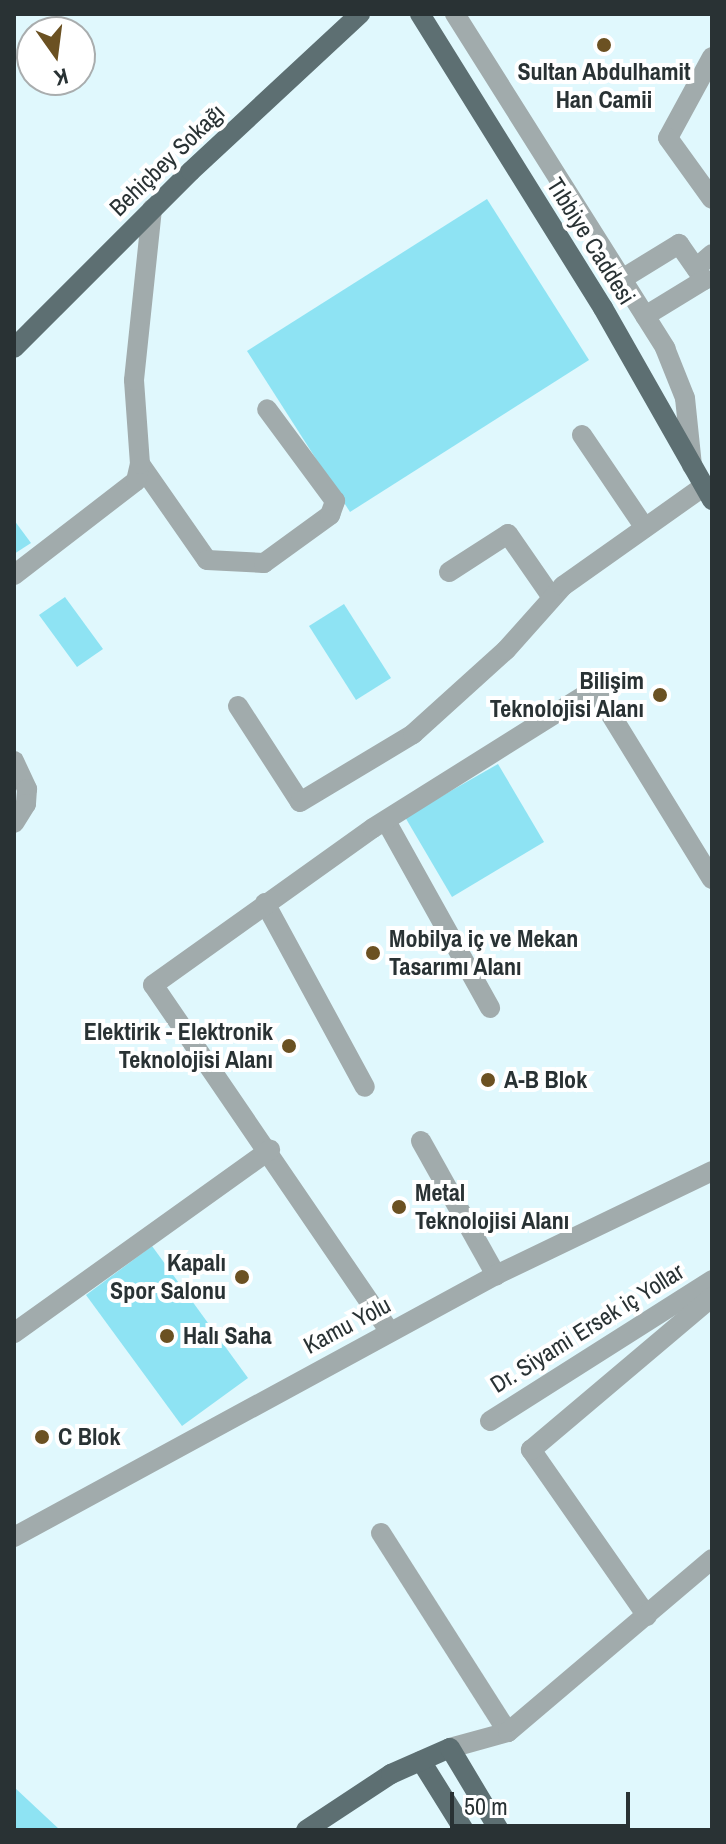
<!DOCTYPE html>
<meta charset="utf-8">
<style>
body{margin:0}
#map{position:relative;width:726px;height:1844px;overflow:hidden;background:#e0f8fd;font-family:"Archivo Narrow",sans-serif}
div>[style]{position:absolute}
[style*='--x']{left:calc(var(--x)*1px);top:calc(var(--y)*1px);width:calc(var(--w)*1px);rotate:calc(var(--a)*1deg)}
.green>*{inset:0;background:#8ee3f3}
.minor>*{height:20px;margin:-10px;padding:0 10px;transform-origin:10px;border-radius:10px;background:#a1abac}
.major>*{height:20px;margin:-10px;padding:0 10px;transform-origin:10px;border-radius:10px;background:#5d6f72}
.dots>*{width:22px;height:22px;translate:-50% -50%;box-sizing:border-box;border:4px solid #fff;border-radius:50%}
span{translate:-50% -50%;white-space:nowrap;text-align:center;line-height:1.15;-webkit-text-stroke:8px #fff;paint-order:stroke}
.poi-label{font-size:24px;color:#293234;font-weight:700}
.right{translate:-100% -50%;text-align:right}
.left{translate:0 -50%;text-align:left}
.street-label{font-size:24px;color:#293234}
.frame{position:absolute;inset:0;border:16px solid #293234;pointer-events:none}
.north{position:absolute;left:16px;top:16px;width:80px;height:80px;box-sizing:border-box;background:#fff;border:2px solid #a9adae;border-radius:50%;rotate:166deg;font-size:22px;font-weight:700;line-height:32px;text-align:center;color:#293234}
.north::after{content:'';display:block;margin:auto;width:28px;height:36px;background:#6b5122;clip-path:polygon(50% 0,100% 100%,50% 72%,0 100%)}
.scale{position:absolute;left:450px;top:1792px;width:180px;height:36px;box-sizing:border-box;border:4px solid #293234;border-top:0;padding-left:10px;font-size:24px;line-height:28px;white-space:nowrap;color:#293234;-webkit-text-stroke:6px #fff;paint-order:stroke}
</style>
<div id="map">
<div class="green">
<i style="clip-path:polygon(487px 199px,589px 360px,350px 512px,247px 351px)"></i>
<i style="clip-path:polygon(14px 520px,31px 543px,14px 554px)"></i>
<i style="clip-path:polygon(65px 597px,103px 649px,77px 667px,39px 615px)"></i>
<i style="clip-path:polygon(344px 604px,391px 678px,356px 700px,309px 626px)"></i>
<i style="clip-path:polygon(498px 764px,544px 842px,452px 897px,405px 817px)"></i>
<i style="clip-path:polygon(152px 1246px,248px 1378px,182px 1426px,86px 1295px)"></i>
<i style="clip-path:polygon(14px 1787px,60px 1830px,14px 1830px)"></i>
</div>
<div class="minor">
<i style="--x:455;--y:14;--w:395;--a:57.8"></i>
<i style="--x:665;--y:348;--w:54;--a:68.2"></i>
<i style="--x:685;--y:398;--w:68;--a:84.1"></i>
<i style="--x:712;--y:57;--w:92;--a:118.5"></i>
<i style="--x:668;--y:138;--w:75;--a:54.2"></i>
<i style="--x:696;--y:268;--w:21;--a:-41"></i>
<i style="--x:622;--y:279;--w:67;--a:-31.6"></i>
<i style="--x:679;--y:244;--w:44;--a:55.2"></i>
<i style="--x:704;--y:280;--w:69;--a:148.6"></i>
<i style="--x:582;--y:435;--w:112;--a:55.9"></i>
<i style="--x:140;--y:464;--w:117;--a:55.1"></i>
<i style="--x:207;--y:560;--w:57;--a:3"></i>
<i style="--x:264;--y:563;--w:82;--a:-36"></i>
<i style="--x:330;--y:515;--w:15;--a:-70"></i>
<i style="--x:335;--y:501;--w:114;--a:-126.5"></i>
<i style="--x:449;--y:572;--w:70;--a:-32.8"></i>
<i style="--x:508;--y:534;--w:75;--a:55.3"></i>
<i style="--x:14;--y:575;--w:154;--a:-37.6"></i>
<i style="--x:136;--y:481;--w:17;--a:-77"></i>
<i style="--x:140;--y:464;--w:84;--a:-94.1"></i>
<i style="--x:134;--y:380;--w:172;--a:-84"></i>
<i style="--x:238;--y:706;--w:114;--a:57.1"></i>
<i style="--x:300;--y:802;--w:132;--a:-31"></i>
<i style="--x:413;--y:734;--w:125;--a:-42.1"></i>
<i style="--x:506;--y:650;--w:86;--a:-48.3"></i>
<i style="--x:563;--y:586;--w:173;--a:-35.3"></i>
<i style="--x:14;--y:761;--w:31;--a:65"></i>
<i style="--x:27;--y:789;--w:15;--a:94"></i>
<i style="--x:26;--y:804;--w:22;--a:122"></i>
<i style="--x:386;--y:821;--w:214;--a:60.9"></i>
<i style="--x:265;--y:903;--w:209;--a:61.5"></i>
<i style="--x:421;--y:1141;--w:154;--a:60.8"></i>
<i style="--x:390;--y:1332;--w:420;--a:-124.3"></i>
<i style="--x:153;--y:985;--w:270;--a:-35.5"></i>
<i style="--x:373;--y:828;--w:262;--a:-32.1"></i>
<i style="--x:595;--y:689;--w:223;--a:58.4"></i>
<i style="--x:14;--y:1333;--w:315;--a:-35.6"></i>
<i style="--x:490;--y:1421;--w:263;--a:-32.4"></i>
<i style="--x:381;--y:1533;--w:236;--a:57.5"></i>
<i style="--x:14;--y:1537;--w:549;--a:-28.53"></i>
<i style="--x:496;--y:1275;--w:240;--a:-25.7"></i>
<i style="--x:647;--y:1616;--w:203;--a:-124.9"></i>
<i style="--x:531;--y:1450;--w:237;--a:-40.2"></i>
<i style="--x:450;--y:1748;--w:60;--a:-15.4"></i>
<i style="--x:508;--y:1732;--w:267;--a:-40.3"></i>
</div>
<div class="major">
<i style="--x:420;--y:14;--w:346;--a:58.1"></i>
<i style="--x:603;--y:308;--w:221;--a:60.4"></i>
<i style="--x:14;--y:348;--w:250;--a:-45"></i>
<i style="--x:191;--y:171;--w:231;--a:-42.9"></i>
<i style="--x:421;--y:1761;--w:81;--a:58.1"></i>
<i style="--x:306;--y:1830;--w:102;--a:-33.4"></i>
<i style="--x:391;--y:1774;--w:64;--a:-23.8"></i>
<i style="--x:450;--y:1748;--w:96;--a:59.1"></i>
</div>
<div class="dots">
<i style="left:604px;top:45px;background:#6b5122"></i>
<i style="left:660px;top:695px;background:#6b5122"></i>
<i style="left:373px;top:953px;background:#6b5122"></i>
<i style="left:289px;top:1046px;background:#6b5122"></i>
<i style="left:488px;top:1080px;background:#6b5122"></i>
<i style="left:399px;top:1207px;background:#6b5122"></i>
<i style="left:242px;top:1277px;background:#6b5122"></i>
<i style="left:167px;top:1336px;background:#6b5122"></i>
<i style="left:42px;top:1437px;background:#6b5122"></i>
</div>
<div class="poi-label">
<span style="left:604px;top:86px">Sultan Abdulhamit<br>Han Camii</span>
<span class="right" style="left:644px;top:695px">Bilişim<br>Teknolojisi Alanı</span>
<span class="left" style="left:389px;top:953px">Mobilya iç ve Mekan<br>Tasarımı Alanı</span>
<span class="right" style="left:273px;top:1046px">Elektirik - Elektronik<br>Teknolojisi Alanı</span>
<span class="left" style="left:504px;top:1080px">A-B Blok</span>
<span class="left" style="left:415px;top:1207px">Metal<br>Teknolojisi Alanı</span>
<span class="right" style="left:226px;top:1277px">Kapalı<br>Spor Salonu</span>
<span class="left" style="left:183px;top:1336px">Halı Saha</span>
<span class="left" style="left:58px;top:1437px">C Blok</span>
</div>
<div class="street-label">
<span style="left:167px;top:160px;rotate:-44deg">Behiçbey Sokağı</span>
<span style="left:591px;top:241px;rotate:58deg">Tıbbiye Caddesi</span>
<span style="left:347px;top:1325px;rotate:-28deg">Kamu Yolu</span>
<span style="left:587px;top:1328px;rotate:-32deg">Dr. Siyami Ersek iç Yollar</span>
</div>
<div class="frame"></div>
<div class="north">K</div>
<div class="scale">50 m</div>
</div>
